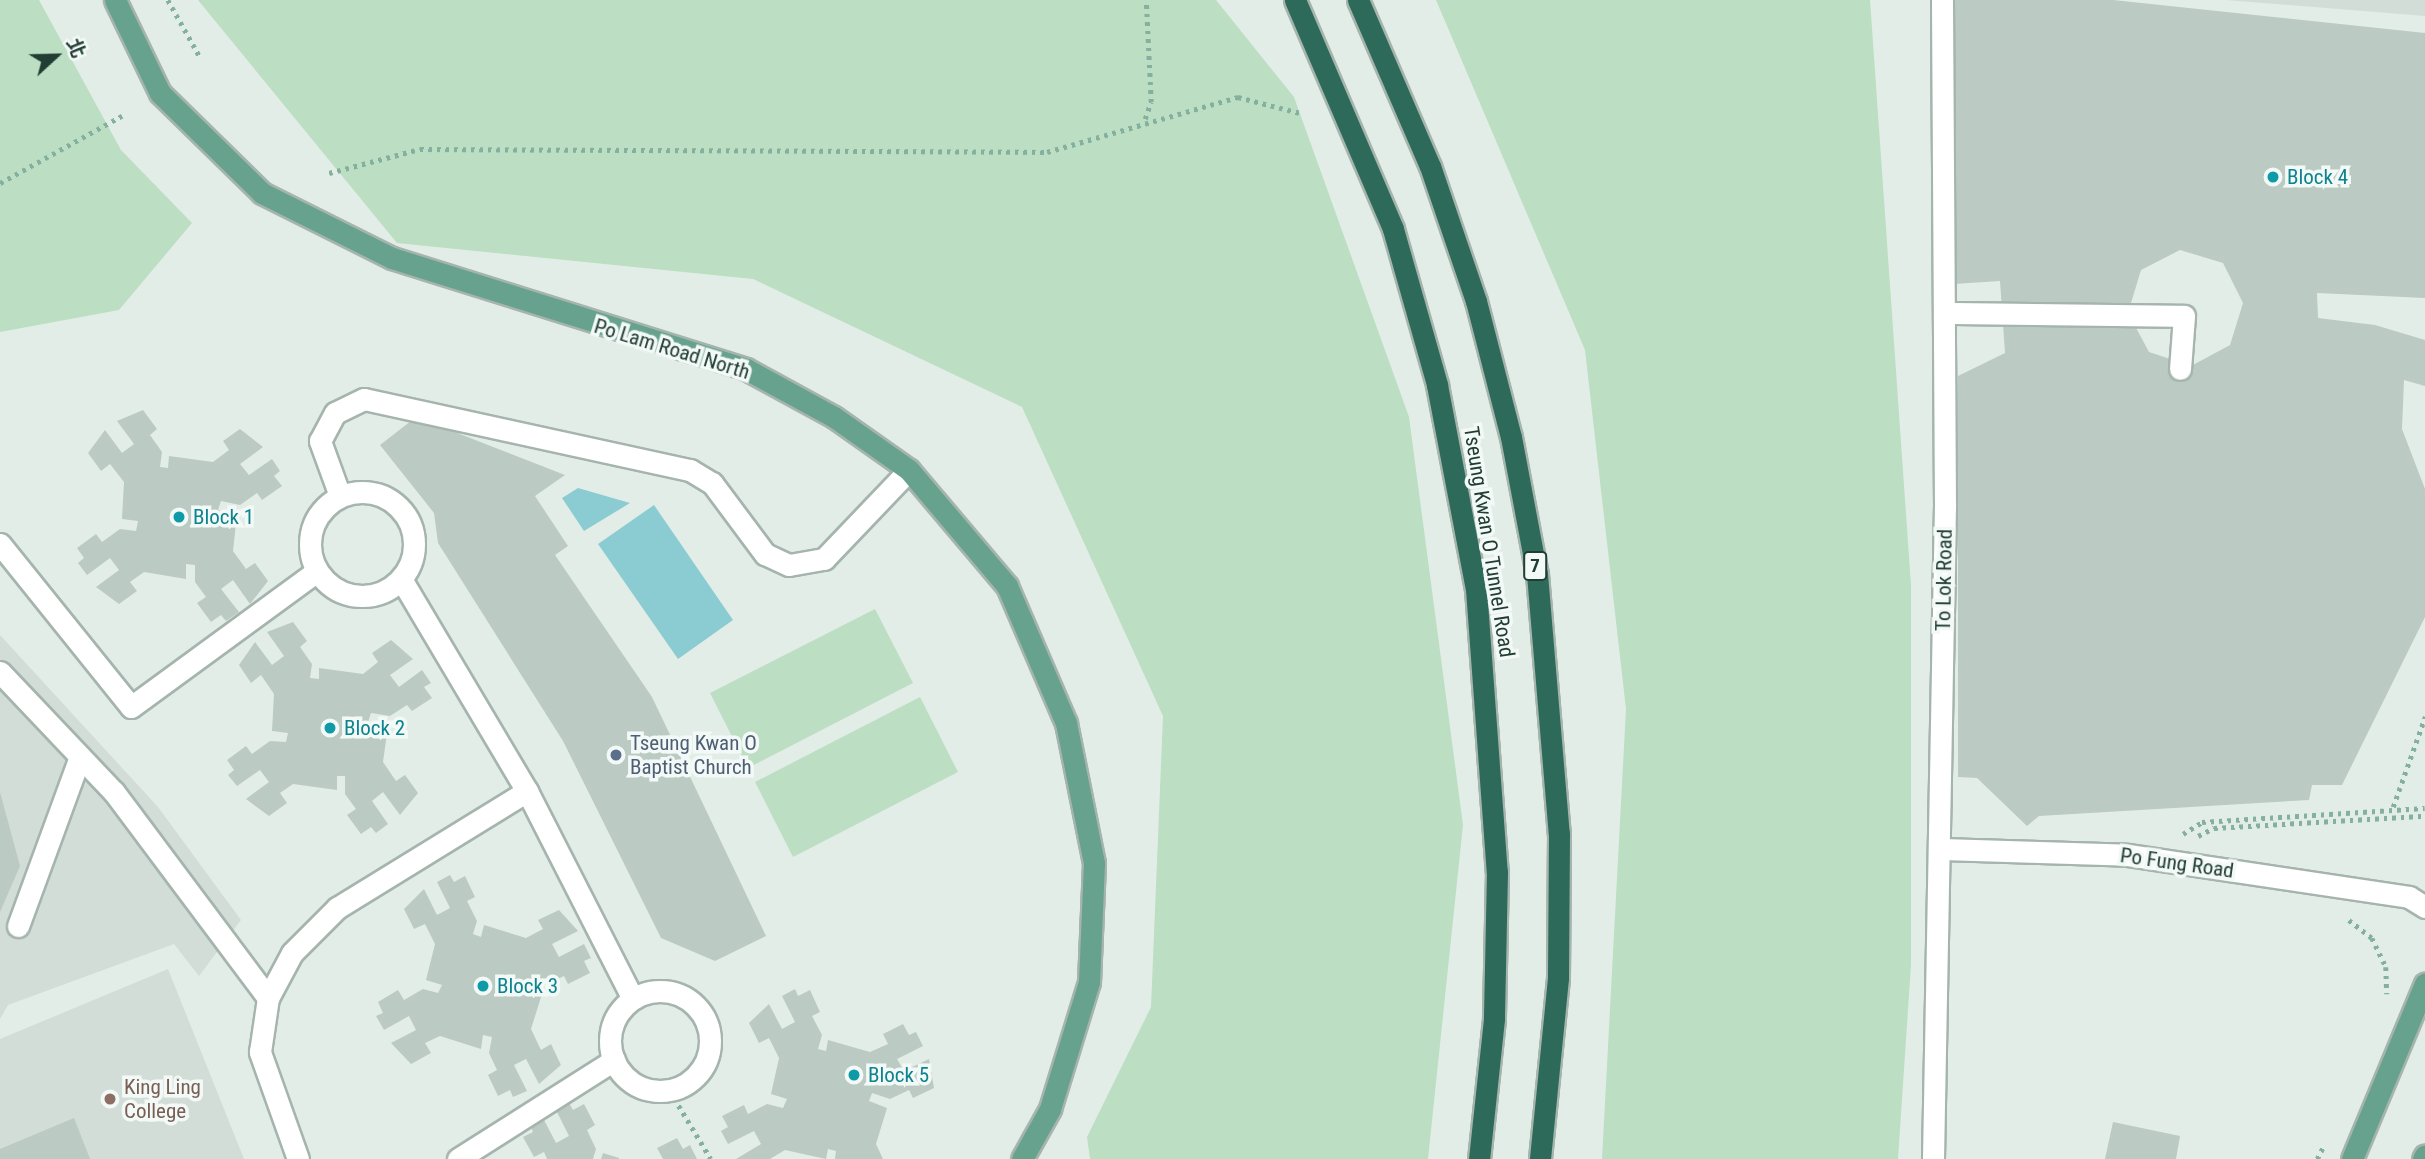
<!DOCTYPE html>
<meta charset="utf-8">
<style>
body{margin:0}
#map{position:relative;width:2425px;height:1159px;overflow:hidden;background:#e3ede7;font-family:"Roboto Condensed","Noto Sans TC",sans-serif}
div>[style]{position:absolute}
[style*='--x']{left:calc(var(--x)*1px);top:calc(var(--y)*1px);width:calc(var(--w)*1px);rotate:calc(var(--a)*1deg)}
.built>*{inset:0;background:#d1ddd6}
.green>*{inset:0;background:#bcdec2}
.water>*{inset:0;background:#8bccd2}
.building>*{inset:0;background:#bbcac3}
.path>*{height:4.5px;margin-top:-2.25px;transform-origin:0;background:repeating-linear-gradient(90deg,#83b09f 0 3.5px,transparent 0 8.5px)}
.roads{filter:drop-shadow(2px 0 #a5b5ae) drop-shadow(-2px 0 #a5b5ae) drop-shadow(0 2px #a5b5ae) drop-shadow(0 -2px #a5b5ae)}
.minor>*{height:21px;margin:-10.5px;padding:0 10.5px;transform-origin:10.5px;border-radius:10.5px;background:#fff}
.minor>.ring{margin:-10.5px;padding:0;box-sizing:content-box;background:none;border:21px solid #fff;border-radius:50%}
.major>*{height:21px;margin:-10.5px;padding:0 10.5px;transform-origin:10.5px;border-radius:10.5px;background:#67a28e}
.highway>*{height:21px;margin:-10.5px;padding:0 10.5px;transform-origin:10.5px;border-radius:10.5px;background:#2e6a59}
.dots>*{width:19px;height:19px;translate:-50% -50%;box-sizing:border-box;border:4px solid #f3f9f6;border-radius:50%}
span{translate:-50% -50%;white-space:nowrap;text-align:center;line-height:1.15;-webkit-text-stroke:7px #f3f9f6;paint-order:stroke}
.shield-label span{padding:2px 5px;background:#f3f9f6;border:2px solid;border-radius:5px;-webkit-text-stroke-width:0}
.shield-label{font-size:19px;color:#223e34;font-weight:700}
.culture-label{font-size:21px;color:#0d838f}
.left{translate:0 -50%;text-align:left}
.street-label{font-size:21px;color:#223e34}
.service-label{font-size:21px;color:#4e5e75}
.education-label{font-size:21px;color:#785e54}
.north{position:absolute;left:21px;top:21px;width:70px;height:70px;-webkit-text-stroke:5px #f3f9f6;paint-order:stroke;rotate:68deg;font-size:19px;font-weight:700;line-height:28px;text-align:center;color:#223e34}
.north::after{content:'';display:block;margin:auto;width:24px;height:32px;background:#223e34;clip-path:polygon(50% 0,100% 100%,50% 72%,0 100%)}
</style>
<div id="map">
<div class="built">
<i style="clip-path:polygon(2226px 0,2425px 0,2425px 16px)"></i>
<i style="clip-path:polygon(0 635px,158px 807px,241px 920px,199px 976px,174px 944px,8px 1005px,0 1019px)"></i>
<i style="clip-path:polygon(168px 969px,244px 1159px,0 1159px,0 1039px)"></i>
</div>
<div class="green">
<i style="clip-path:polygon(0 0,39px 0,121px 150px,192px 223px,119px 310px,0 332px)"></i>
<i style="clip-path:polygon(198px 0,1216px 0,1294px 97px,1409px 417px,1463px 825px,1428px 1159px,1090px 1159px,1087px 1137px,1151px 1007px,1163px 716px,1022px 407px,753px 279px,397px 243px)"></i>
<i style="clip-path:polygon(1436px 0,1870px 0,1911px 585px,1911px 965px,1898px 1159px,1602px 1159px,1626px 709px,1585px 350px)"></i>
<i style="clip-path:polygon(875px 609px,913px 683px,748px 768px,710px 693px)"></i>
<i style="clip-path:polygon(920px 697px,958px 772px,793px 857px,755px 782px)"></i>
</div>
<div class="water">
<i style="clip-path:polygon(578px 488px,630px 503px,584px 531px,562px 498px)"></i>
<i style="clip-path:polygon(654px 505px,733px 620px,678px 659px,598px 544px)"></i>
</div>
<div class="building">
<i style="clip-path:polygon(evenodd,1954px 0,2113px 0,2425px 33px,2425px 298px,2317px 293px,2318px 318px,2375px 325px,2425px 340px,2425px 386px,2404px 380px,2402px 429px,2425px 489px,2425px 617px,2342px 785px,2312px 785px,2309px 800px,2039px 816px,2027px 826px,1977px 778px,1958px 777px,1958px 376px,2005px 353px,2000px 281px,1954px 284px,1954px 0,2180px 250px,2223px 263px,2243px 303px,2230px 345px,2191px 366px,2149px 352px,2128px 313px,2141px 270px,2180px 250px)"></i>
<i style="clip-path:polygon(143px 410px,157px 429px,150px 435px,162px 452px,160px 467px,168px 468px,169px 456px,213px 462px,229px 450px,223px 441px,240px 429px,263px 447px,240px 464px,249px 475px,272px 459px,280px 471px,274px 476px,282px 486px,262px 500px,257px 493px,240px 505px,221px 501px,218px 510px,237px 514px,233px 551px,246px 569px,255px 563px,268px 581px,250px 604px,233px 580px,221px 589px,239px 612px,226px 621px,221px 615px,211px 622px,197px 603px,206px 597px,195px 582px,195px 565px,186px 564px,186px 579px,144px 572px,130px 582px,137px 591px,119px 604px,96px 587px,119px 570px,110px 558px,87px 575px,78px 563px,84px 558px,77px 548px,96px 534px,102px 542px,120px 529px,136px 531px,138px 521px,122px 519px,124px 482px,110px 464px,101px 471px,88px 453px,105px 430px,122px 453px,134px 444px,117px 421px)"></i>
<i style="clip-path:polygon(416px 417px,565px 475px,535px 496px,568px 546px,555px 555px,652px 697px,766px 936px,715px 961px,661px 938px,563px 741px,438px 543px,434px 513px,380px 445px)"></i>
<i style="clip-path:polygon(293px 622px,307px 641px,300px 647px,312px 664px,310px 678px,319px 679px,319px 668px,363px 674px,378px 662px,372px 653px,391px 640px,413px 659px,390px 675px,399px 687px,422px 670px,431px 683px,424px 687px,432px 698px,412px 711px,407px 705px,390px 716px,371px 713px,368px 722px,388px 726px,383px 762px,396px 781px,405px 775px,418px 793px,400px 815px,383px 792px,372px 801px,388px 824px,376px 833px,371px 827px,361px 834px,347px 815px,356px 809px,345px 794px,345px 776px,337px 776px,337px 790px,293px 784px,280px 793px,287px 803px,269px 816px,246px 799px,269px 782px,260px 770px,237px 786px,228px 775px,234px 770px,227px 760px,246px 746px,252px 754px,270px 741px,286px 742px,288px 733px,272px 731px,274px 694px,261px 675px,251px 683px,239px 665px,255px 642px,272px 665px,284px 656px,267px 632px)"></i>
<i style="clip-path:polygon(0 792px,20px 866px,0 912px)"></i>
<i style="clip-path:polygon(450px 875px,454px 882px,465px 876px,475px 897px,467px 901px,477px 921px,473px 934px,481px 937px,484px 925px,526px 938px,543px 929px,538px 920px,559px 910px,578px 931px,552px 944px,559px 957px,584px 944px,591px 958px,584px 961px,590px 973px,568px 984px,564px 976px,546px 985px,527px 978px,523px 987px,542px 994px,531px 1029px,541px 1050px,551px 1044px,561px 1065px,539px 1084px,526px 1059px,514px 1065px,527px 1091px,513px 1097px,510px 1090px,498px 1096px,488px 1075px,497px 1070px,489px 1053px,492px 1037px,483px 1035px,481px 1049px,440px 1036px,425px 1043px,431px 1053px,411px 1064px,391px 1043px,416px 1030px,409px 1016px,384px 1030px,376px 1016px,383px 1013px,378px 1002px,398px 990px,404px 1000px,423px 989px,438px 993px,442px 985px,426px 980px,435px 944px,425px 924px,414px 929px,404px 909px,424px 889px,437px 915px,450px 908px,437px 882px)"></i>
<i style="clip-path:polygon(795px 989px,798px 996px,810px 990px,820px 1012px,812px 1016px,822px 1035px,818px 1049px,826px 1051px,828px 1040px,870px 1052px,888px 1044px,883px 1034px,903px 1024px,909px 1035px,916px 1032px,923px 1046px,897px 1059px,904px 1071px,929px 1059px,934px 1088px,913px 1098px,909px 1090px,890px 1099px,872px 1093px,869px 1101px,887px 1108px,876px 1144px,883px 1159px,835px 1159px,836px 1151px,828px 1149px,826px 1159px,785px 1150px,770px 1159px,736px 1159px,761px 1144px,754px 1131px,728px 1144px,721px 1131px,728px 1127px,722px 1116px,744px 1105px,748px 1114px,767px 1104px,783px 1108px,787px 1099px,771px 1094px,779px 1058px,769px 1038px,759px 1043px,749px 1023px,769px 1004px,782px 1029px,795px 1022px,782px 996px)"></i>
<i style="clip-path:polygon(569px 1103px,573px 1110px,584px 1104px,595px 1125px,587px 1130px,596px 1149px,593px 1159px,547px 1159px,544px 1152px,534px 1157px,523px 1137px,533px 1132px,530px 1125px,543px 1118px,556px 1143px,569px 1136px,556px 1110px)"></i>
<i style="clip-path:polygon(74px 1118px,90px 1159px,0 1159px,0 1149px)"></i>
<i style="clip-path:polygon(2113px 1122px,2180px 1136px,2176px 1159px,2105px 1159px)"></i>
<i style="clip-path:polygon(677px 1138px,683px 1149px,690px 1145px,697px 1159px,663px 1159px,657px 1148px)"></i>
<i style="clip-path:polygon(603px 1153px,619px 1158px,619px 1159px,601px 1159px)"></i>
</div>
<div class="path">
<i style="--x:168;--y:0;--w:65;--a:60.7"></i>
<i style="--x:1145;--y:119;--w:18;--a:-71"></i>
<i style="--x:1151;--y:102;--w:102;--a:-92.8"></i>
<i style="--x:329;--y:173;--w:94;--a:-14.8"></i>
<i style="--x:420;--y:149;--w:627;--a:0.27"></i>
<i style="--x:1047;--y:152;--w:199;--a:-16.1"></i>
<i style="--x:1238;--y:97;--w:64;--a:14.5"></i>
<i style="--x:0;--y:183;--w:141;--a:-28.9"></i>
<i style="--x:2393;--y:807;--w:96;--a:-70.4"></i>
<i style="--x:2183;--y:834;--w:22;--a:-32"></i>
<i style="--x:2202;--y:822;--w:223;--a:-3.6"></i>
<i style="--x:2198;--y:836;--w:18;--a:-27"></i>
<i style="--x:2214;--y:828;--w:211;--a:-3.3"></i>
<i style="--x:2349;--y:920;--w:29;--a:38"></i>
<i style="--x:2372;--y:938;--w:32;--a:64"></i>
<i style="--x:2386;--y:967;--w:27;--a:88"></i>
<i style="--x:670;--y:1091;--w:79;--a:58.9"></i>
<i style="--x:2317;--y:1159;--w:13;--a:-63"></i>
</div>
<div class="roads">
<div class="minor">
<i style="--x:1944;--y:313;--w:240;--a:0.7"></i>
<i style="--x:2184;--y:316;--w:53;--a:94.3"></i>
<i class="ring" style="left:310px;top:492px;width:83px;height:83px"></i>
<i style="--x:340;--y:496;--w:59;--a:-110"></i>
<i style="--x:320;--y:441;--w:32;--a:-62"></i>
<i style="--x:335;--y:413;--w:32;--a:-26"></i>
<i style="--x:364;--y:399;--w:334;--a:12.3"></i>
<i style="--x:690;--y:470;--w:26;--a:31"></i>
<i style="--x:712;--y:483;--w:89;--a:53.3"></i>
<i style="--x:765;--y:554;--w:26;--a:25"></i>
<i style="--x:789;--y:565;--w:36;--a:-10"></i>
<i style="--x:824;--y:559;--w:123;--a:-46.3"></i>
<i style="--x:0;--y:544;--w:209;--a:51.2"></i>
<i style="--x:131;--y:707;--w:230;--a:-36.2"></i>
<i style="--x:401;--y:579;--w:247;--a:59.3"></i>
<i style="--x:527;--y:791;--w:233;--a:63"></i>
<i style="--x:0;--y:672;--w:166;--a:46.5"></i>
<i style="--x:114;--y:792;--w:257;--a:53.2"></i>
<i style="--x:1942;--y:849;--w:186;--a:1.8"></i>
<i style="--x:2128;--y:855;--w:284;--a:8.5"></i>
<i style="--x:2409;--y:897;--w:19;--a:32"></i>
<i style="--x:18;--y:926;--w:180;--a:-69.9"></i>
<i class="ring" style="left:610px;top:991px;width:79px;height:79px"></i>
<i style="--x:298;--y:1159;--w:114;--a:-109.6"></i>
<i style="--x:260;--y:1052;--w:55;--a:-81.6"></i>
<i style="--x:268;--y:998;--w:51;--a:-61.9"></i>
<i style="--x:292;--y:953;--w:64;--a:-45"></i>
<i style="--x:337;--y:908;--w:223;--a:-31.6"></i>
<i style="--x:458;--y:1159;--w:185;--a:-32.4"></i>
<i style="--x:1933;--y:1159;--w:652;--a:-88.95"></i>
<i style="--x:1945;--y:507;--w:507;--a:-90.34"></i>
</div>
<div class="major">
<i style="--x:115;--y:0;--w:103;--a:64.2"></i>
<i style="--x:160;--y:93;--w:143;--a:44.4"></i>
<i style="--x:262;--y:193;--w:145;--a:26.6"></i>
<i style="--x:392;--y:258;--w:371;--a:17.4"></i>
<i style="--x:746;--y:369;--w:100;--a:28.6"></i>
<i style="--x:834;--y:417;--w:92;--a:35.2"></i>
<i style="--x:909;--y:470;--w:152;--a:49.8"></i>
<i style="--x:1007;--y:586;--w:149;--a:66.7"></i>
<i style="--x:1066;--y:723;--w:143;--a:78.7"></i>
<i style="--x:1094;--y:863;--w:119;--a:92.4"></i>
<i style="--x:1089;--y:982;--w:133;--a:107.1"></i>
<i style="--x:1050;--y:1109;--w:57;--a:119.2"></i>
<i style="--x:2352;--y:1159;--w:190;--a:-67.4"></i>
<i style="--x:2423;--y:1159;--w:4;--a:-63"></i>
</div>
<div class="highway">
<i style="--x:1295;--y:0;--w:249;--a:66.8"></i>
<i style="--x:1393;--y:229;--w:162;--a:74.2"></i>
<i style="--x:1437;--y:385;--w:208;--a:79.2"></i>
<i style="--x:1476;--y:589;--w:284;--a:85.8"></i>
<i style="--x:1497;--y:872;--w:147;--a:91.2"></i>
<i style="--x:1494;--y:1019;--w:141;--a:96.1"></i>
<i style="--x:1358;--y:0;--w:181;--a:66.6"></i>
<i style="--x:1430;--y:166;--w:143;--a:71.2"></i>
<i style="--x:1476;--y:301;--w:140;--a:75.6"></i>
<i style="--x:1511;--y:437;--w:139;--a:79.3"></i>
<i style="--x:1537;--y:574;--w:261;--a:85.2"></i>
<i style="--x:1559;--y:834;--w:144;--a:90.4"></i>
<i style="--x:1558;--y:978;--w:182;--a:95.7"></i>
</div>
</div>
<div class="dots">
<i style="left:2273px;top:177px;background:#0f9aa8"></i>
<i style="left:179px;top:517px;background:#0f9aa8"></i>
<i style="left:330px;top:728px;background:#0f9aa8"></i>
<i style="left:616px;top:755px;background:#5c6f8a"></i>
<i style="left:483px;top:986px;background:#0f9aa8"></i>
<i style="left:854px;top:1075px;background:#0f9aa8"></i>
<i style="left:110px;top:1099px;background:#8d6e63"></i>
</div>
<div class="shield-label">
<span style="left:1535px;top:566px">7</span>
</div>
<div class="culture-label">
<span class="left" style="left:2287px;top:177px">Block 4</span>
<span class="left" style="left:193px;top:517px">Block 1</span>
<span class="left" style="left:344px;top:728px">Block 2</span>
<span class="left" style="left:497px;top:986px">Block 3</span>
<span class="left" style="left:868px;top:1075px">Block 5</span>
</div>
<div class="street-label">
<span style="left:672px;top:349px;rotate:17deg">Po Lam Road North</span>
<span style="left:1489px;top:542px;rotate:81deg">Tseung Kwan O Tunnel Road</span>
<span style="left:1944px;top:580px;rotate:-89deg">To Lok Road</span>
<span style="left:2177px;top:863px;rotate:8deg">Po Fung Road</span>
</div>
<div class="service-label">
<span class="left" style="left:630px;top:755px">Tseung Kwan O<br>Baptist Church</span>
</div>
<div class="education-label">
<span class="left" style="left:124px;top:1099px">King Ling<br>College</span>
</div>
<div class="north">北</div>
</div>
